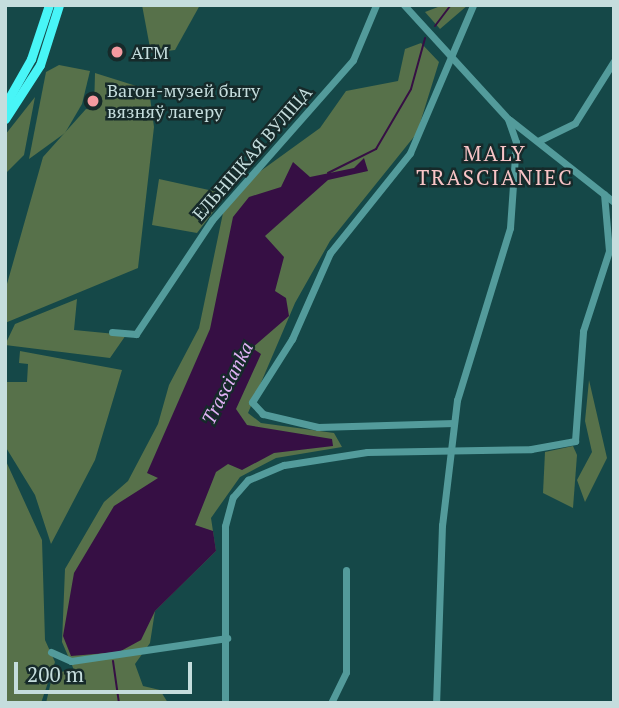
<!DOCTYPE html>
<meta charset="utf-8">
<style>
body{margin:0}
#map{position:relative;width:619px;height:708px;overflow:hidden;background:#154848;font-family:"PT Serif",serif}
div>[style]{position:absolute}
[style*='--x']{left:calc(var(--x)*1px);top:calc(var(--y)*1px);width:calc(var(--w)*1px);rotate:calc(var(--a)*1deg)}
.green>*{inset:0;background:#57714a}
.water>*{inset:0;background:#360f44}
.stream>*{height:2px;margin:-1px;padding:0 1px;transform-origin:1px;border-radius:1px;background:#360f44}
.minor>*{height:7px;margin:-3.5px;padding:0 3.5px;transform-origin:3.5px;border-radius:3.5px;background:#539b9b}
.major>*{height:9px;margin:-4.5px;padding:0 4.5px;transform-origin:4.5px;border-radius:4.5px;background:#48f5f7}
.dots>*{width:19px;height:19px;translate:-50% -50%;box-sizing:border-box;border:4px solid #162a2a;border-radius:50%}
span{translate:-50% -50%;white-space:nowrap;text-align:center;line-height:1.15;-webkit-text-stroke:5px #162a2a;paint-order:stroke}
.poi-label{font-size:18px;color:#c5dddd}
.left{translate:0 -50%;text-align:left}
.street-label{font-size:18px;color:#c5dddd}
.water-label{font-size:19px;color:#e1b2f5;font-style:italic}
.quarter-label{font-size:21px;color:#f8c4c6;letter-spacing:2px}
.frame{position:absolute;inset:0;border:7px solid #c5dddd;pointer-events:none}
.scale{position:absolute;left:14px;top:662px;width:178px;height:32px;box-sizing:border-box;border:4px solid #c5dddd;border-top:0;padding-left:9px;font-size:21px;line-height:24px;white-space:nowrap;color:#c5dddd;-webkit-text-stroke:5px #162a2a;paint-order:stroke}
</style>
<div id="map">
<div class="green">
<i style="clip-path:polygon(142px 5px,200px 5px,175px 50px,151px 53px)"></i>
<i style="clip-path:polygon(443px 5px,468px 5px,440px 29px,425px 12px)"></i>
<i style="clip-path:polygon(421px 43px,439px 62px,417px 133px,330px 241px,295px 303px,248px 413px,261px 423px,334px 433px,342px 447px,276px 458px,240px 477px,211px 518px,216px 551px,155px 611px,150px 643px,135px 664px,143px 686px,160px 690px,168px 703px,46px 703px,53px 673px,74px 670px,62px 642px,65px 569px,104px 502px,128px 481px,158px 424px,169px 385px,199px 328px,223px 213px,251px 178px,320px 128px,346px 91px,398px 81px,405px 49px)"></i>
<i style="clip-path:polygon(59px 65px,90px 71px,82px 104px,65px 133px,29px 159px,46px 72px)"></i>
<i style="clip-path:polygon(95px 73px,149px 90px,154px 127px,138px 268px,5px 323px,5px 291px,43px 157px,86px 109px,94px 110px)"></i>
<i style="clip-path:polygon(35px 97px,24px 155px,7px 172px,5px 186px,5px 135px)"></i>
<i style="clip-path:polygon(159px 179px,227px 194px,197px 233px,152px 225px)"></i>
<i style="clip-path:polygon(77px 299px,74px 330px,126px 335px,110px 358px,5px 345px,15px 324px)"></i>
<i style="clip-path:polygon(20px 351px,122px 370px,95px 460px,51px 544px,35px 495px,5px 446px,5px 382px,27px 382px,28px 364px,19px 363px)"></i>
<i style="clip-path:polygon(589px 380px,607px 458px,585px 502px,577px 480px,592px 452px,585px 421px)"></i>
<i style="clip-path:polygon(573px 446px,577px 455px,573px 508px,543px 493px,545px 452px)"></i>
<i style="clip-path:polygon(5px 459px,42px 540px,45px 640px,55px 662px,41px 703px,5px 703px)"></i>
</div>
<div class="water">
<i style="clip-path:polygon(364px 158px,368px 171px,328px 180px,265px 236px,284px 257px,275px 291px,286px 298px,289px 316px,252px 348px,261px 354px,236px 409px,247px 425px,332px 439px,333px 446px,274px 453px,242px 470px,228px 464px,216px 472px,195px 525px,213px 531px,216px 551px,155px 611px,141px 640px,119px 652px,71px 656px,63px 636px,74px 573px,114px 506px,158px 478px,147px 473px,210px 329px,233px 217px,249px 197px,281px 187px,293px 162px,310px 177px,354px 168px)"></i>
</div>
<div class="stream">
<i style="--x:435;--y:26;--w:26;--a:-53"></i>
<i style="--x:328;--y:173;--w:54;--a:-26.6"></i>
<i style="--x:376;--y:149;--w:69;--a:-59.7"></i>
<i style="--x:411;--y:89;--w:53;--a:-74.6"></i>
<i style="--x:113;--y:661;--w:42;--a:81.9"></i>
</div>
<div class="minor">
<i style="--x:404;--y:5;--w:154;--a:47.6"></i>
<i style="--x:508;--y:119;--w:24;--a:71"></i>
<i style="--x:516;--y:142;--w:86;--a:94"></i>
<i style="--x:510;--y:228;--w:180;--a:107.1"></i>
<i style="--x:457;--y:400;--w:126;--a:96.8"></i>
<i style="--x:442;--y:525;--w:178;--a:91.9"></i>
<i style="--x:510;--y:120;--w:132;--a:38.3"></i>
<i style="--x:538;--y:141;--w:41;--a:-25.9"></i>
<i style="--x:575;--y:123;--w:73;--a:-57.8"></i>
<i style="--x:112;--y:332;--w:24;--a:5"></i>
<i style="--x:136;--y:334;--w:137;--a:-56.3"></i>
<i style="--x:212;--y:220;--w:213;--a:-48.6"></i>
<i style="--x:353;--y:60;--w:60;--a:-67.3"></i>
<i style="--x:454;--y:423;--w:136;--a:178.3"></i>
<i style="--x:318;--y:427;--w:57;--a:-166.7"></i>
<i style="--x:263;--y:414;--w:16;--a:-133"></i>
<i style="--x:252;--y:402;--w:75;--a:-57.6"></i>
<i style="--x:292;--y:339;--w:94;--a:-66.2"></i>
<i style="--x:330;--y:253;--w:128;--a:-51.3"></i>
<i style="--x:410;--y:153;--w:161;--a:-66.9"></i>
<i style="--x:51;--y:652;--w:22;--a:24"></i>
<i style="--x:71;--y:661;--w:158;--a:-8.4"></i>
<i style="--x:225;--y:703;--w:177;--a:-90"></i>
<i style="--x:225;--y:526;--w:30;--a:-75"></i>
<i style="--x:233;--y:497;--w:23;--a:-49"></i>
<i style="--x:248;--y:480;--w:39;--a:-23"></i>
<i style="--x:284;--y:465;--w:84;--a:-8.9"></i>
<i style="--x:367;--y:452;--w:164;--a:-1"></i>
<i style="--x:531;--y:449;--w:45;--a:-10.3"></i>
<i style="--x:575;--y:441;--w:110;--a:-85.8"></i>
<i style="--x:583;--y:331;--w:84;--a:-72"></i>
<i style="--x:609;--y:251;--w:57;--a:-95"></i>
<i style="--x:331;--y:703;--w:34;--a:-64"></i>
<i style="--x:346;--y:672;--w:102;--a:-90"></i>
</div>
<div class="major">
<i style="--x:5;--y:105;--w:53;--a:-60.5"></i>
<i style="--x:31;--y:59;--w:57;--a:-71.6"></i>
<i style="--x:5;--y:119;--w:64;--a:-57.1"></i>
<i style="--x:40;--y:65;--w:63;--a:-72.4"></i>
</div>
<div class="dots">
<i style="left:117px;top:52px;background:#f49aa0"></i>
<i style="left:93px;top:101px;background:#f49aa0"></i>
</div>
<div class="poi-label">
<span class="left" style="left:131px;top:52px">АТМ</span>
<span class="left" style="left:107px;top:101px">Вагон-музей быту<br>вязняў лагеру</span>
</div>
<div class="street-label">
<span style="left:252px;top:153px;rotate:-49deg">ЕЛЬНІЦКАЯ ВУЛІЦА</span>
</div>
<div class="water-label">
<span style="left:227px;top:383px;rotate:-63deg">Trascianka</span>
</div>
<div class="quarter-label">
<span style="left:495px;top:165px">MALY<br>TRASCIANIEC</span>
</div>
<div class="frame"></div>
<div class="scale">200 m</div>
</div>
